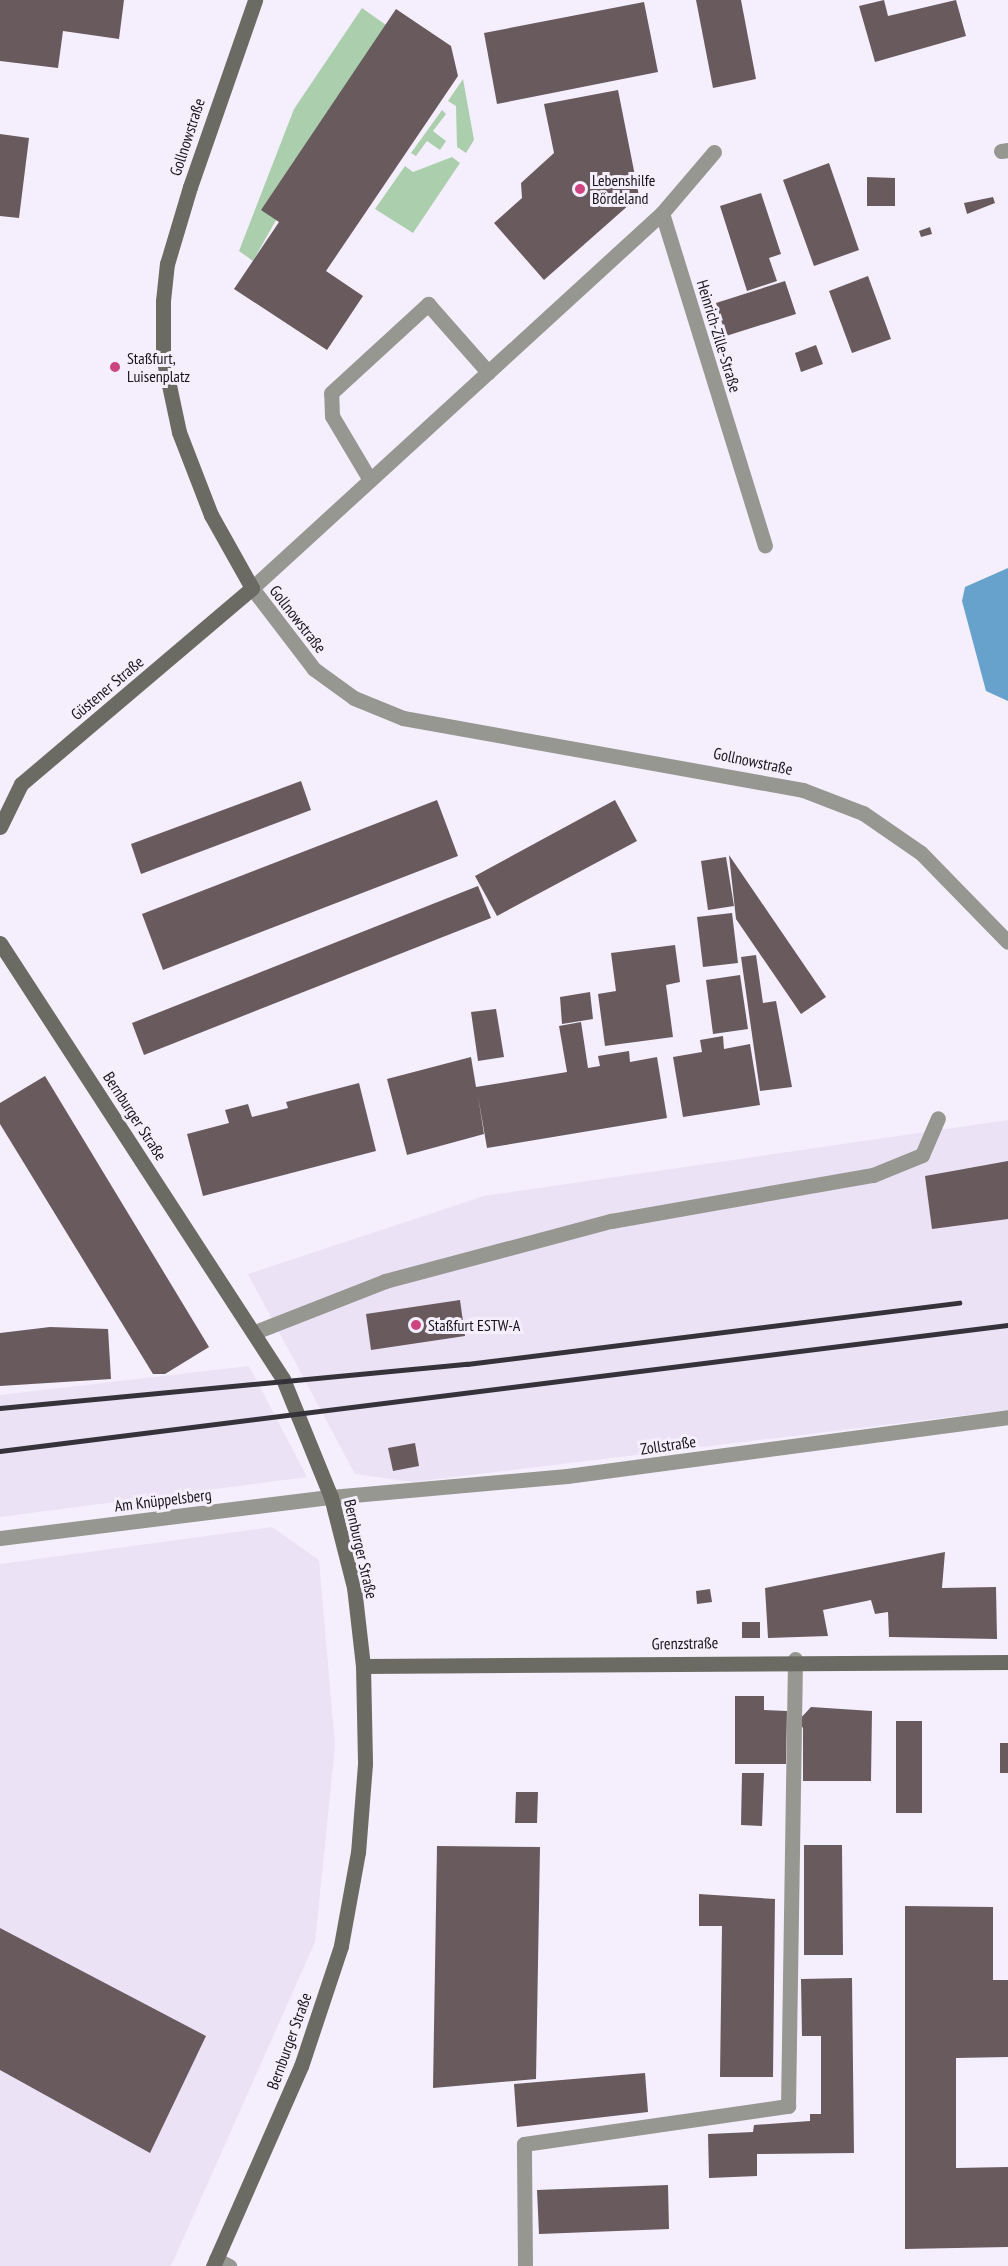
<!DOCTYPE html>
<meta charset="utf-8">
<style>
body{margin:0}
#map{position:relative;width:1008px;height:2266px;overflow:hidden;background:#f5effd;font-family:"PT Sans Narrow",sans-serif}
div>[style]{position:absolute}
[style*='--x']{left:calc(var(--x)*1px);top:calc(var(--y)*1px);width:calc(var(--w)*1px);rotate:calc(var(--a)*1deg)}
.built>*{inset:0;background:#ebe2f6}
.green>*{inset:0;background:#abcfad}
.water>*{inset:0;background:#66a2cb}
.building>*{inset:0;background:#695a5e}
.service>*{height:15px;margin:-7.5px;padding:0 7.5px;transform-origin:7.5px;border-radius:7.5px;background:#979791}
.pedestrian>*{height:15px;margin:-7.5px;padding:0 7.5px;transform-origin:7.5px;border-radius:7.5px;background:#979791}
.minor>*{height:15px;margin:-7.5px;padding:0 7.5px;transform-origin:7.5px;border-radius:7.5px;background:#979791}
.secondary>*{height:15px;margin:-7.5px;padding:0 7.5px;transform-origin:7.5px;border-radius:7.5px;background:#6c6b63}
.rail>*{height:4.5px;margin:-2.25px;padding:0 2.25px;transform-origin:2.25px;border-radius:2.25px;background:#353339}
.dots>*{width:16px;height:16px;translate:-50% -50%;box-sizing:border-box;border:3px solid #f5effd;border-radius:50%}
span{translate:-50% -50%;white-space:nowrap;text-align:center;line-height:1.15;-webkit-text-stroke:6px #f5effd;paint-order:stroke}
.street-label{font-size:16px;color:#161419}
.poi-label{font-size:16px;color:#161419}
.left{translate:0 -50%;text-align:left}
</style>
<div id="map">
<div class="built">
<i style="clip-path:polygon(1008px 1120px,1008px 1410px,412px 1482px,355px 1474px,248px 1274px,484px 1196px)"></i>
<i style="clip-path:polygon(249px 1366px,307px 1477px,0 1517px,0 1395px)"></i>
<i style="clip-path:polygon(272px 1527px,319px 1560px,335px 1746px,315px 1942px,171px 2266px,0 2266px,0 1564px)"></i>
</div>
<div class="green">
<i style="clip-path:polygon(362px 8px,386px 25px,253px 261px,239px 251px,294px 109px)"></i>
<i style="clip-path:polygon(463px 79px,474px 140px,466px 153px,457px 147px,456px 106px,448px 101px)"></i>
<i style="clip-path:polygon(442px 110px,446px 114px,433px 131px,446px 141px,440px 150px,427px 141px,416px 156px,411px 153px)"></i>
<i style="clip-path:polygon(452px 157px,460px 163px,413px 233px,375px 209px,405px 166px,413px 172px)"></i>
</div>
<div class="water">
<i style="clip-path:polygon(1008px 568px,1008px 701px,986px 691px,962px 601px,965px 587px)"></i>
</div>
<div class="building">
<i style="clip-path:polygon(0 0,124px 0,119px 39px,63px 31px,58px 68px,0 61px)"></i>
<i style="clip-path:polygon(696px 0,741px 0,756px 79px,713px 88px)"></i>
<i style="clip-path:polygon(884px 0,888px 16px,956px 0,966px 36px,875px 62px,859px 6px)"></i>
<i style="clip-path:polygon(644px 2px,658px 72px,497px 104px,484px 33px)"></i>
<i style="clip-path:polygon(396px 9px,451px 46px,458px 76px,326px 271px,363px 296px,327px 350px,234px 289px,279px 222px,261px 210px)"></i>
<i style="clip-path:polygon(618px 90px,639px 196px,544px 280px,494px 223px,522px 198px,521px 183px,554px 153px,544px 104px)"></i>
<i style="clip-path:polygon(0 134px,29px 138px,19px 218px,0 216px)"></i>
<i style="clip-path:polygon(829px 163px,859px 250px,814px 266px,783px 180px)"></i>
<i style="clip-path:polygon(867px 177px,895px 178px,895px 206px,867px 206px)"></i>
<i style="clip-path:polygon(761px 193px,781px 254px,769px 258px,777px 281px,747px 291px,720px 206px)"></i>
<i style="clip-path:polygon(993px 197px,995px 203px,967px 214px,964px 203px)"></i>
<i style="clip-path:polygon(930px 227px,932px 234px,921px 237px,919px 231px)"></i>
<i style="clip-path:polygon(868px 276px,891px 339px,852px 353px,829px 291px)"></i>
<i style="clip-path:polygon(785px 281px,796px 314px,726px 336px,716px 303px)"></i>
<i style="clip-path:polygon(816px 345px,823px 364px,801px 372px,795px 353px)"></i>
<i style="clip-path:polygon(301px 781px,311px 810px,141px 874px,131px 844px)"></i>
<i style="clip-path:polygon(437px 800px,458px 856px,163px 970px,142px 914px)"></i>
<i style="clip-path:polygon(615px 800px,637px 841px,497px 916px,475px 876px)"></i>
<i style="clip-path:polygon(729px 855px,826px 997px,801px 1014px,736px 919px)"></i>
<i style="clip-path:polygon(726px 857px,734px 906px,708px 910px,701px 861px)"></i>
<i style="clip-path:polygon(478px 886px,491px 918px,144px 1055px,132px 1023px)"></i>
<i style="clip-path:polygon(732px 913px,738px 963px,703px 967px,697px 917px)"></i>
<i style="clip-path:polygon(675px 945px,680px 982px,666px 985px,673px 1037px,605px 1046px,598px 994px,616px 991px,611px 953px)"></i>
<i style="clip-path:polygon(756px 955px,763px 1003px,776px 1001px,792px 1087px,760px 1091px,741px 957px)"></i>
<i style="clip-path:polygon(740px 975px,748px 1029px,713px 1034px,706px 980px)"></i>
<i style="clip-path:polygon(590px 992px,593px 1019px,562px 1024px,560px 997px)"></i>
<i style="clip-path:polygon(496px 1009px,504px 1057px,478px 1061px,471px 1012px)"></i>
<i style="clip-path:polygon(581px 1022px,588px 1068px,600px 1066px,598px 1056px,629px 1051px,630px 1062px,657px 1057px,667px 1118px,487px 1148px,478px 1096px,484px 1134px,407px 1155px,387px 1079px,471px 1057px,476px 1087px,567px 1072px,559px 1026px)"></i>
<i style="clip-path:polygon(723px 1036px,724px 1049px,750px 1044px,760px 1105px,683px 1117px,673px 1057px,702px 1052px,700px 1040px)"></i>
<i style="clip-path:polygon(45px 1076px,209px 1347px,165px 1374px,153px 1374px,0 1124px,0 1103px)"></i>
<i style="clip-path:polygon(359px 1083px,376px 1151px,203px 1196px,187px 1134px,229px 1123px,225px 1110px,248px 1104px,252px 1117px,288px 1108px,286px 1102px)"></i>
<i style="clip-path:polygon(1008px 1161px,1008px 1219px,932px 1229px,925px 1176px)"></i>
<i style="clip-path:polygon(460px 1300px,465px 1336px,371px 1350px,366px 1314px)"></i>
<i style="clip-path:polygon(50px 1327px,108px 1329px,111px 1379px,0 1386px,0 1333px)"></i>
<i style="clip-path:polygon(415px 1443px,419px 1466px,393px 1471px,388px 1448px)"></i>
<i style="clip-path:polygon(945px 1552px,942px 1588px,996px 1587px,997px 1639px,889px 1637px,888px 1612px,875px 1614px,871px 1600px,823px 1610px,828px 1636px,768px 1638px,765px 1588px)"></i>
<i style="clip-path:polygon(710px 1589px,712px 1602px,697px 1604px,696px 1591px)"></i>
<i style="clip-path:polygon(742px 1622px,760px 1622px,760px 1638px,742px 1638px)"></i>
<i style="clip-path:polygon(735px 1696px,764px 1696px,764px 1710px,787px 1711px,786px 1764px,735px 1764px)"></i>
<i style="clip-path:polygon(811px 1707px,872px 1711px,871px 1781px,803px 1781px,803px 1728px,798px 1721px)"></i>
<i style="clip-path:polygon(896px 1721px,922px 1721px,922px 1813px,896px 1813px)"></i>
<i style="clip-path:polygon(1000px 1743px,1008px 1743px,1008px 1773px,1000px 1773px)"></i>
<i style="clip-path:polygon(742px 1773px,764px 1773px,762px 1826px,741px 1825px)"></i>
<i style="clip-path:polygon(516px 1792px,538px 1792px,537px 1823px,515px 1823px)"></i>
<i style="clip-path:polygon(804px 1845px,842px 1845px,843px 1955px,804px 1955px)"></i>
<i style="clip-path:polygon(437px 1846px,540px 1847px,536px 2079px,433px 2088px)"></i>
<i style="clip-path:polygon(699px 1894px,775px 1899px,773px 2077px,720px 2077px,722px 1926px,699px 1926px)"></i>
<i style="clip-path:polygon(905px 1906px,993px 1907px,993px 1980px,1008px 1980px,1008px 2057px,956px 2058px,956px 2168px,1008px 2167px,1008px 2247px,905px 2249px)"></i>
<i style="clip-path:polygon(0 1928px,206px 2036px,150px 2153px,0 2070px)"></i>
<i style="clip-path:polygon(852px 1978px,854px 2153px,757px 2154px,757px 2176px,709px 2178px,708px 2134px,753px 2132px,754px 2125px,810px 2121px,810px 2114px,821px 2114px,821px 2036px,802px 2036px,801px 1979px)"></i>
<i style="clip-path:polygon(645px 2073px,648px 2112px,517px 2127px,514px 2084px)"></i>
<i style="clip-path:polygon(668px 2185px,669px 2229px,539px 2234px,537px 2190px)"></i>
</div>
<div class="service">
<i style="--x:370;--y:480;--w:74;--a:-120.7"></i>
<i style="--x:332;--y:416;--w:23;--a:-92"></i>
<i style="--x:331;--y:393;--w:132;--a:-42.5"></i>
<i style="--x:428;--y:304;--w:91;--a:48.6"></i>
<i style="--x:255;--y:1332;--w:140;--a:-21.4"></i>
<i style="--x:385;--y:1281;--w:234;--a:-14.9"></i>
<i style="--x:611;--y:1221;--w:266;--a:-10"></i>
<i style="--x:873;--y:1175;--w:53;--a:-22.2"></i>
<i style="--x:922;--y:1155;--w:40;--a:-66.6"></i>
<i style="--x:525;--y:2266;--w:122;--a:-90.5"></i>
<i style="--x:524;--y:2144;--w:267;--a:-8.2"></i>
<i style="--x:788;--y:2106;--w:447;--a:-89.1"></i>
</div>
<div class="pedestrian">
<i style="--x:1001;--y:151;--w:7;--a:-8"></i>
</div>
<div class="minor">
<i style="--x:714;--y:152;--w:80;--a:130.4"></i>
<i style="--x:662;--y:213;--w:348;--a:72.8"></i>
<i style="--x:662;--y:213;--w:556;--a:137.55"></i>
<i style="--x:252;--y:588;--w:102;--a:52.6"></i>
<i style="--x:314;--y:669;--w:49;--a:35.9"></i>
<i style="--x:354;--y:698;--w:53;--a:22.2"></i>
<i style="--x:403;--y:718;--w:406;--a:10.2"></i>
<i style="--x:803;--y:790;--w:64;--a:21"></i>
<i style="--x:863;--y:813;--w:70;--a:34.6"></i>
<i style="--x:921;--y:853;--w:124;--a:45.7"></i>
<i style="--x:0;--y:1538;--w:334;--a:-7.1"></i>
<i style="--x:331;--y:1497;--w:237;--a:-5.1"></i>
<i style="--x:567;--y:1476;--w:445;--a:-7.6"></i>
<i style="--x:216;--y:2259;--w:15;--a:28"></i>
</div>
<div class="secondary">
<i style="--x:0;--y:827;--w:48;--a:-64"></i>
<i style="--x:21;--y:784;--w:303;--a:-40.3"></i>
<i style="--x:252;--y:588;--w:84;--a:-119.3"></i>
<i style="--x:211;--y:515;--w:89;--a:-111.1"></i>
<i style="--x:179;--y:432;--w:77;--a:-102"></i>
<i style="--x:163;--y:357;--w:56;--a:-90"></i>
<i style="--x:163;--y:301;--w:37;--a:-84"></i>
<i style="--x:167;--y:264;--w:80;--a:-73.4"></i>
<i style="--x:190;--y:187;--w:198;--a:-70.8"></i>
<i style="--x:0;--y:943;--w:520;--a:57.01"></i>
<i style="--x:283;--y:1379;--w:127;--a:67.9"></i>
<i style="--x:331;--y:1497;--w:93;--a:75.7"></i>
<i style="--x:354;--y:1587;--w:80;--a:83.5"></i>
<i style="--x:363;--y:1666;--w:98;--a:88.8"></i>
<i style="--x:365;--y:1764;--w:88;--a:94.5"></i>
<i style="--x:358;--y:1852;--w:96;--a:100.3"></i>
<i style="--x:341;--y:1946;--w:126;--a:108.4"></i>
<i style="--x:301;--y:2066;--w:219;--a:113.7"></i>
<i style="--x:363;--y:1666;--w:645;--a:-0.36"></i>
</div>
<div class="rail">
<i style="--x:0;--y:1408;--w:469;--a:-5.4"></i>
<i style="--x:467;--y:1364;--w:496;--a:-7.1"></i>
<i style="--x:0;--y:1451;--w:1016;--a:-7.13"></i>
</div>
<div class="dots">
<i style="left:580px;top:189px;background:#cd4580"></i>
<i style="left:115px;top:367px;background:#cd4580"></i>
<i style="left:416px;top:1325px;background:#cd4580"></i>
</div>
<div class="street-label">
<span style="left:187px;top:137px;rotate:-72deg">Gollnowstraße</span>
<span style="left:719px;top:336px;rotate:73deg">Heinrich-Zille-Straße</span>
<span style="left:298px;top:619px;rotate:52deg">Gollnowstraße</span>
<span style="left:107px;top:688px;rotate:-40deg">Güstener Straße</span>
<span style="left:753px;top:761px;rotate:12deg">Gollnowstraße</span>
<span style="left:135px;top:1116px;rotate:57deg">Bernburger Straße</span>
<span style="left:668px;top:1445px;rotate:-8deg">Zollstraße</span>
<span style="left:163px;top:1500px;rotate:-7deg">Am Knüppelsberg</span>
<span style="left:361px;top:1549px;rotate:77deg">Bernburger Straße</span>
<span style="left:685px;top:1643px;rotate:-1deg">Grenzstraße</span>
<span style="left:289px;top:2041px;rotate:-70deg">Bernburger Straße</span>
</div>
<div class="poi-label">
<span class="left" style="left:592px;top:189px">Lebenshilfe<br>Bördeland</span>
<span class="left" style="left:127px;top:367px">Staßfurt,<br>Luisenplatz</span>
<span class="left" style="left:428px;top:1325px">Staßfurt ESTW-A</span>
</div>
</div>
